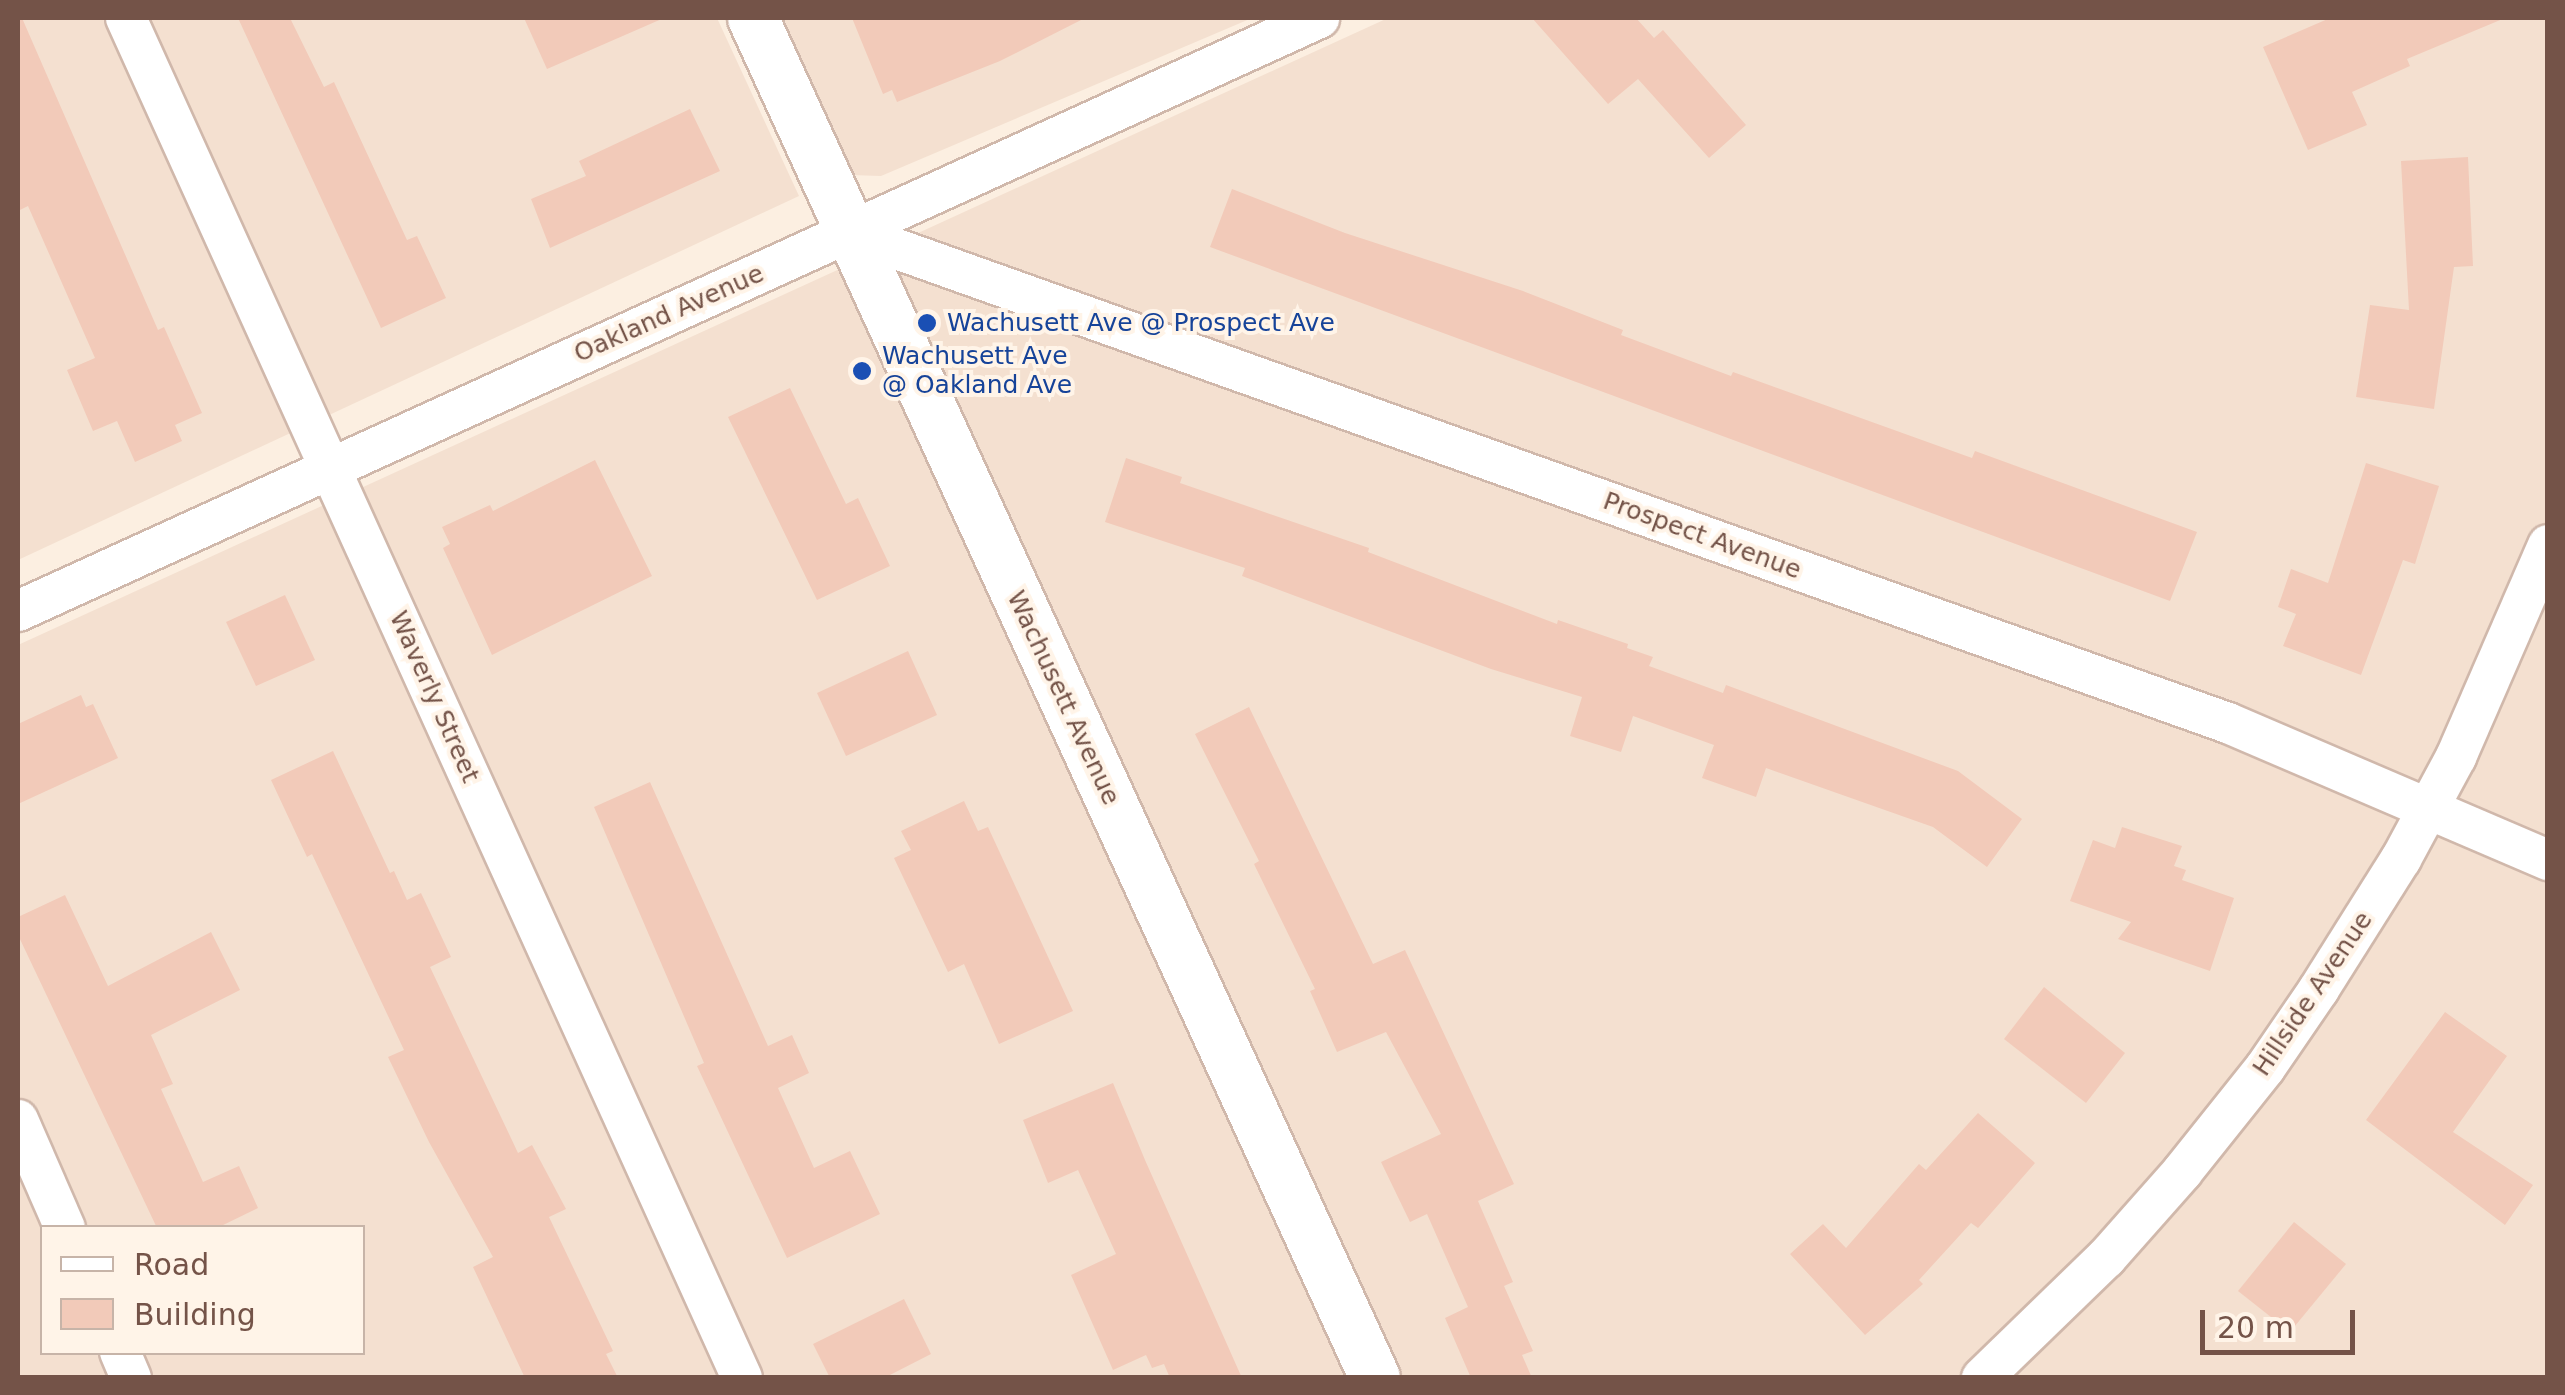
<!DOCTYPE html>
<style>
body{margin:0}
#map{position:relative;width:2565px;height:1395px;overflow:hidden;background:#fcefe1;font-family:"DejaVu Sans",sans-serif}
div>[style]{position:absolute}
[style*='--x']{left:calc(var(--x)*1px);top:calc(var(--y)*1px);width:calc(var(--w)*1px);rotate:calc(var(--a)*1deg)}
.residential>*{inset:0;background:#f4e0d0}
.building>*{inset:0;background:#f2cab9}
.roads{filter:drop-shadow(2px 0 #d0b8ab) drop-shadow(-2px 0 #d0b8ab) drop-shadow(0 2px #d0b8ab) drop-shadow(0 -2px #d0b8ab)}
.minor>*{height:40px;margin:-20px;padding:0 20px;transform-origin:20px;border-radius:20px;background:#fff}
.tertiary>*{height:50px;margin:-25px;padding:0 25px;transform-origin:25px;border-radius:25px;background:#fff}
.dots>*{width:28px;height:28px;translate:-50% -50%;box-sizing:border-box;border:5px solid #fff4e8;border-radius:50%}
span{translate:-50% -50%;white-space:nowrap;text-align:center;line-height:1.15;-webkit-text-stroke:8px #fff4e8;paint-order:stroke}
.street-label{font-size:25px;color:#745348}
.transit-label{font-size:25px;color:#164399}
.left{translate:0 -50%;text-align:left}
.frame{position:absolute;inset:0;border:20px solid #745348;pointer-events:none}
.legend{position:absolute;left:40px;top:1225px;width:325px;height:130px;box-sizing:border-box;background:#fff4e8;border:2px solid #c7b4a8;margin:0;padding:12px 18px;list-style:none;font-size:30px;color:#745348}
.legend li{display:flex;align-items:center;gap:20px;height:50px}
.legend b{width:50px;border:2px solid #c7b4a8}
.scale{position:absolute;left:2200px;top:1310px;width:155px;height:45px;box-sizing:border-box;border:5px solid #745348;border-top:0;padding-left:12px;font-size:30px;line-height:35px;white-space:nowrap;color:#745348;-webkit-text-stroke:8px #fff4e8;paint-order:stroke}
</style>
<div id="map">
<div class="residential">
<i style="clip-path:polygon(18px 18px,717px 18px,799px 196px,18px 560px)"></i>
<i style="clip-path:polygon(782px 18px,1252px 18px,881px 176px,850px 175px)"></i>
<i style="clip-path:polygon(evenodd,1388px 18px,2547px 18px,2547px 1377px,18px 1377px,18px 645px,1388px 18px,42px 1228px,362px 1228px,362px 1352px,42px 1352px,42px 1228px)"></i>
</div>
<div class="building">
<i style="clip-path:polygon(18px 18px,22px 18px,158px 330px,164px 327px,202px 413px,175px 425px,182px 441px,135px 462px,117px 421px,93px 431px,67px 370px,95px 358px,28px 206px,18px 211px)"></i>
<i style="clip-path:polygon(238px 18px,290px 18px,324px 87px,334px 82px,407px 240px,417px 236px,446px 298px,381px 328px)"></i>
<i style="clip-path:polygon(524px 18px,664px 18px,547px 69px)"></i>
<i style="clip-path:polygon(852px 18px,1085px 18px,1000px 61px,897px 102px,892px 90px,883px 94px)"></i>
<i style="clip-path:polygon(1532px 18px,1636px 18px,1654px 38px,1663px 30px,1746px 125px,1709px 158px,1638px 79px,1608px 104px)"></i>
<i style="clip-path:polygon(2330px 18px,2505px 18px,2407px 59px,2410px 66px,2352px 92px,2367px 125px,2308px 150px,2263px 47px)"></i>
<i style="clip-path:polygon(690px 109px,720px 171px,550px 248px,531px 199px,586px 176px,579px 161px)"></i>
<i style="clip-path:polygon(2468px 157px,2473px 266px,2454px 267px,2434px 409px,2356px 397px,2370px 305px,2409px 310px,2401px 161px)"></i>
<i style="clip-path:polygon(1232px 189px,1345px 233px,1523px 291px,1623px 330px,1621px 335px,1731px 376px,1733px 372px,1972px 458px,1975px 451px,2197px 532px,2170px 601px,1210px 247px)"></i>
<i style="clip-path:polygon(790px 388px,846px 504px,858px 498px,890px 566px,817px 600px,728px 417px)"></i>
<i style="clip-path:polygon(1126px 458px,1182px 477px,1180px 483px,1369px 548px,1368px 552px,1557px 624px,1558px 620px,1628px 644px,1627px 648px,1653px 657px,1649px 666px,1723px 693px,1726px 685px,1958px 771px,2022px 819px,1987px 867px,1933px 827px,1766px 768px,1756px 797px,1702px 778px,1714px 745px,1633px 716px,1621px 752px,1570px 736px,1582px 697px,1491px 669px,1242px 576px,1245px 568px,1105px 522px)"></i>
<i style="clip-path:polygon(595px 460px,652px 576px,492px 655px,443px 548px,450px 544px,442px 527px,490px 505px,493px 511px)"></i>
<i style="clip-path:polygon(2366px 463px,2439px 486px,2415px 564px,2403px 560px,2361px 675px,2283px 646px,2296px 614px,2278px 607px,2291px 569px,2328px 583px)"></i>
<i style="clip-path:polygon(285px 595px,315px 660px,256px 686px,226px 622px)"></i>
<i style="clip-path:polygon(908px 651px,937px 715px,846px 756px,817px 693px)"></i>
<i style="clip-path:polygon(81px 695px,86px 707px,93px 704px,118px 758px,18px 804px,18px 724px)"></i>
<i style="clip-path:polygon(1249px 707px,1373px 964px,1405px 950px,1514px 1184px,1478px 1201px,1513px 1282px,1504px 1286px,1533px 1351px,1522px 1355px,1532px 1378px,1471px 1378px,1445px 1318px,1468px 1307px,1427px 1214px,1410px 1222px,1381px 1162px,1441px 1134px,1386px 1032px,1337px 1052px,1310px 991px,1315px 989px,1254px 864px,1259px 861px,1195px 734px)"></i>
<i style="clip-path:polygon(333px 751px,390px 873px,394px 871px,407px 900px,421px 893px,451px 957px,430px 967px,518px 1153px,532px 1145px,566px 1209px,549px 1217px,613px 1351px,606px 1354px,618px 1378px,525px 1378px,473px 1267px,493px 1257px,429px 1142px,388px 1057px,404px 1050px,312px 854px,307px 857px,271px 780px)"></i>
<i style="clip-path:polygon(650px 782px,768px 1046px,792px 1035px,809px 1073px,778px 1088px,814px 1168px,850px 1151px,880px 1214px,787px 1258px,697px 1066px,704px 1063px,594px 807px)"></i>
<i style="clip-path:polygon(964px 801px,978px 831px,988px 827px,1073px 1011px,999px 1044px,964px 964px,948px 972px,894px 858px,911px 850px,901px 831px)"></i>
<i style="clip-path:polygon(2122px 827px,2182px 846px,2174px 866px,2186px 870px,2182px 880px,2234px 898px,2210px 971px,2118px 939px,2131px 922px,2070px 901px,2093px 840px,2115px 848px)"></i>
<i style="clip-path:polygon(65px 895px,108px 986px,211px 932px,240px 990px,151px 1035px,173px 1084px,161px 1089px,203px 1182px,239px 1166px,258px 1208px,217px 1228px,157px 1228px,18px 935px,18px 917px)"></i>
<i style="clip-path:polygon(2044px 987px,2125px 1053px,2086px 1103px,2004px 1039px)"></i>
<i style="clip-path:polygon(2445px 1012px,2507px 1056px,2453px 1132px,2533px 1185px,2505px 1225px,2366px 1120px)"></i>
<i style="clip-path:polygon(1113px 1083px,1145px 1160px,1242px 1378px,1170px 1378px,1164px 1364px,1152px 1368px,1146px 1355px,1113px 1370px,1071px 1275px,1116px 1254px,1078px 1170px,1048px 1183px,1023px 1120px)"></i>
<i style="clip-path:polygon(1978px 1113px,2035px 1163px,1978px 1228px,1971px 1223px,1919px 1280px,1923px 1284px,1865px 1335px,1790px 1254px,1823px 1224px,1846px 1248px,1919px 1164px,1926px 1170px)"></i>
<i style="clip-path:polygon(2294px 1222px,2346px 1264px,2290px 1332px,2238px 1291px)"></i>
<i style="clip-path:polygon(904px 1299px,931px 1354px,884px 1378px,830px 1378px,813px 1344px)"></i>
</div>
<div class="roads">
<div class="minor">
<i style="--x:126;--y:18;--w:1493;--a:65.63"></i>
<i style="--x:849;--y:232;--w:1464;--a:19.6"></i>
<i style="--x:2228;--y:723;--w:348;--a:23.2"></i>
<i style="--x:18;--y:611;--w:1430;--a:-24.5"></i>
<i style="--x:18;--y:1120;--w:118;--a:66.5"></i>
<i style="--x:120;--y:1352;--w:28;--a:67"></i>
<i style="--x:1982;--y:1378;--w:173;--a:-44.1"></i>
<i style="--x:2106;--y:1258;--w:115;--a:-48.5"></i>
<i style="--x:2182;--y:1172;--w:133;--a:-51.4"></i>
<i style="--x:2265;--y:1068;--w:96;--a:-55.6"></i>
<i style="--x:2319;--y:989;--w:154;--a:-57.8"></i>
<i style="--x:2401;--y:859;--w:116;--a:-61.7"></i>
<i style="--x:2456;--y:757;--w:231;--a:-66.5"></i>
</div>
<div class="tertiary">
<i style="--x:753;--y:18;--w:1495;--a:65.42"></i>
</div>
</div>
<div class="dots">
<i style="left:927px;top:323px;background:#1a4fb4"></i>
<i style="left:862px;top:371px;background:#1a4fb4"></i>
</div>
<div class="street-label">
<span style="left:669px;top:314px;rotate:-24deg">Oakland Avenue</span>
<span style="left:1702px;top:536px;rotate:20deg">Prospect Avenue</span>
<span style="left:434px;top:697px;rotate:66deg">Waverly Street</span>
<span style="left:1063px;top:698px;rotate:65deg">Wachusett Avenue</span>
<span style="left:2313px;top:994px;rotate:-56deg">Hillside Avenue</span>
</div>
<div class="transit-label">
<span class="left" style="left:947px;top:323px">Wachusett Ave @ Prospect Ave</span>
<span class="left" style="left:882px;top:371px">Wachusett Ave<br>@ Oakland Ave</span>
</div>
<div class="frame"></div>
<ul class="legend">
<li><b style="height:12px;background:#fff"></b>Road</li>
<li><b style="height:28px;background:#f2cab9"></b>Building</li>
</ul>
<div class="scale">20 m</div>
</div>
